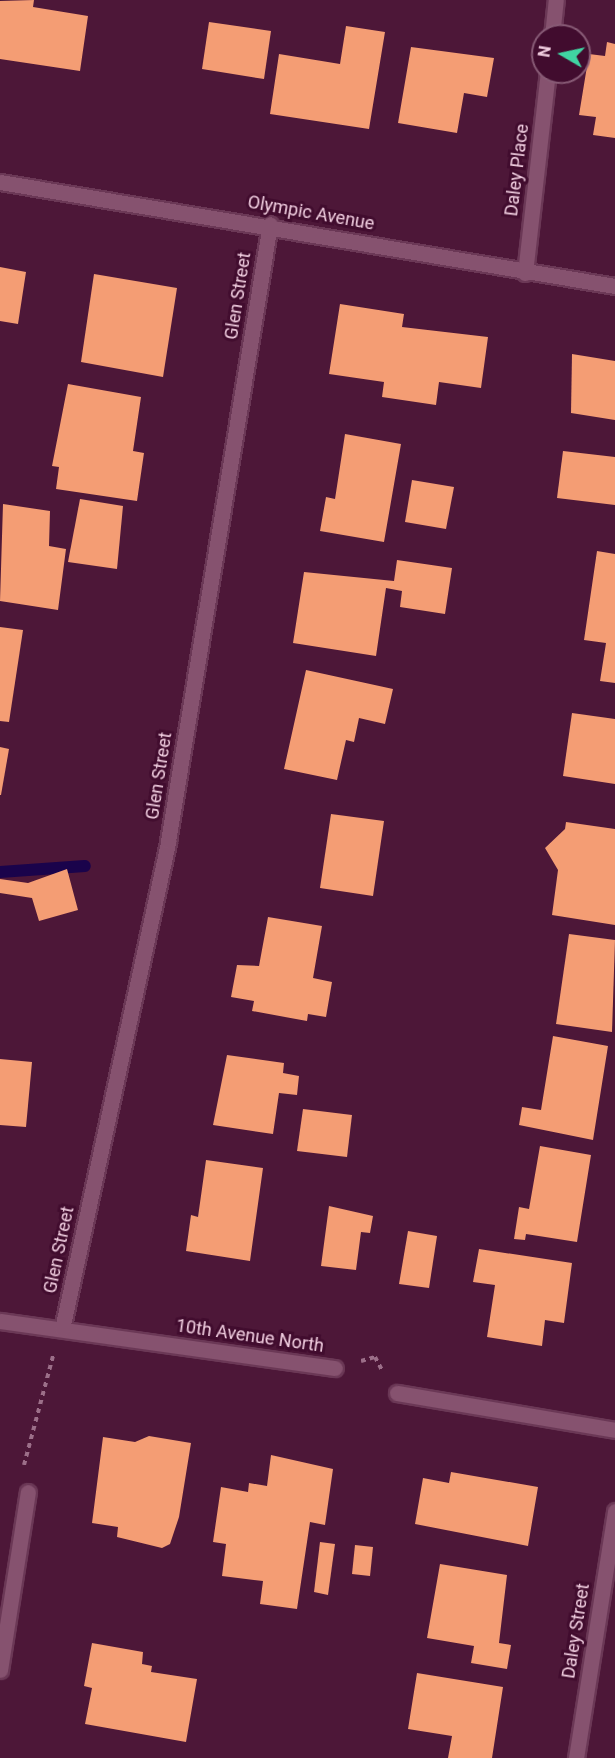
<!DOCTYPE html>
<style>
body{margin:0}
#map{position:relative;width:615px;height:1758px;overflow:hidden;background:#4d1738;font-family:Roboto,sans-serif}
div>[style]{position:absolute}
[style*='--x']{left:calc(var(--x)*1px);top:calc(var(--y)*1px);width:calc(var(--w)*1px);rotate:calc(var(--a)*1deg)}
.stream>*{height:12px;margin:-6px;padding:0 6px;transform-origin:6px;border-radius:6px;background:#1a034b}
.building>*{inset:0;background:#f49d74}
.path>*{height:4px;margin-top:-2px;transform-origin:0;background:repeating-linear-gradient(90deg,#9c6f89 0 4.5px,transparent 0 9px)}
.roads{filter:drop-shadow(2px 0 #6b3856) drop-shadow(-2px 0 #6b3856) drop-shadow(0 2px #6b3856) drop-shadow(0 -2px #6b3856)}
.minor>*{height:15px;margin:-7.5px;padding:0 7.5px;transform-origin:7.5px;border-radius:7.5px;background:#86526f}
.tertiary>*{height:15px;margin:-7.5px;padding:0 7.5px;transform-origin:7.5px;border-radius:7.5px;background:#86526f}
span{translate:-50% -50%;white-space:nowrap;text-align:center;line-height:1.15;-webkit-text-stroke:6px #410c2e;paint-order:stroke}
.street-label{font-size:18px;color:#f1cee0}
.north{position:absolute;left:531px;top:24px;width:60px;height:60px;box-sizing:border-box;background:#410c2e;border:2px solid #875a75;border-radius:50%;rotate:279deg;font-size:16px;font-weight:700;line-height:24px;text-align:center;color:#f1cee0}
.north::after{content:'';display:block;margin:auto;width:21px;height:27px;background:#40d4a2;clip-path:polygon(50% 0,100% 100%,50% 72%,0 100%)}
</style>
<div id="map">
<div class="stream">
<i style="--x:0;--y:872;--w:85;--a:-4"></i>
</div>
<div class="building">
<i style="clip-path:polygon(34px 0,33px 7px,88px 16px,80px 71px,0 59px,0 1px)"></i>
<i style="clip-path:polygon(209px 22px,271px 31px,264px 79px,202px 69px)"></i>
<i style="clip-path:polygon(346px 26px,385px 32px,369px 129px,270px 114px,279px 54px,340px 64px)"></i>
<i style="clip-path:polygon(607px 42px,615px 44px,615px 138px,593px 135px,596px 117px,579px 115px,589px 54px,605px 56px)"></i>
<i style="clip-path:polygon(411px 47px,494px 58px,487px 97px,464px 93px,457px 133px,398px 123px)"></i>
<i style="clip-path:polygon(0 267px,26px 272px,18px 324px,0 321px)"></i>
<i style="clip-path:polygon(94px 274px,177px 288px,163px 377px,81px 362px)"></i>
<i style="clip-path:polygon(340px 304px,404px 314px,402px 327px,488px 337px,481px 388px,439px 382px,436px 405px,382px 397px,384px 382px,329px 374px)"></i>
<i style="clip-path:polygon(572px 354px,615px 361px,615px 420px,571px 413px)"></i>
<i style="clip-path:polygon(68px 384px,141px 397px,133px 451px,144px 453px,137px 501px,56px 489px,59px 467px,52px 466px)"></i>
<i style="clip-path:polygon(345px 434px,401px 444px,384px 542px,320px 531px,326px 497px,335px 499px)"></i>
<i style="clip-path:polygon(563px 451px,615px 457px,615px 505px,557px 498px)"></i>
<i style="clip-path:polygon(412px 480px,454px 487px,446px 529px,405px 522px)"></i>
<i style="clip-path:polygon(80px 499px,123px 506px,117px 569px,68px 562px)"></i>
<i style="clip-path:polygon(3px 504px,50px 511px,49px 546px,66px 549px,58px 610px,0 601px)"></i>
<i style="clip-path:polygon(597px 551px,615px 554px,615px 683px,600px 681px,606px 643px,584px 640px)"></i>
<i style="clip-path:polygon(397px 560px,452px 568px,445px 614px,400px 607px,402px 591px,386px 588px,376px 656px,293px 643px,304px 572px,394px 581px)"></i>
<i style="clip-path:polygon(0 627px,23px 630px,9px 722px,0 721px)"></i>
<i style="clip-path:polygon(306px 670px,393px 689px,385px 724px,359px 718px,354px 742px,346px 740px,337px 780px,284px 769px)"></i>
<i style="clip-path:polygon(572px 713px,615px 719px,615px 784px,563px 776px)"></i>
<i style="clip-path:polygon(0 747px,9px 749px,1px 795px,0 795px)"></i>
<i style="clip-path:polygon(331px 814px,384px 821px,373px 896px,320px 888px)"></i>
<i style="clip-path:polygon(566px 822px,615px 829px,615px 925px,552px 915px,558px 870px,545px 848px,565px 829px)"></i>
<i style="clip-path:polygon(67px 869px,78px 910px,39px 921px,32px 898px,0 893px,0 879px,28px 883px)"></i>
<i style="clip-path:polygon(268px 917px,322px 926px,313px 978px,332px 982px,326px 1017px,308px 1014px,307px 1021px,252px 1011px,254px 1001px,231px 997px,237px 965px,259px 966px)"></i>
<i style="clip-path:polygon(569px 934px,615px 940px,612px 1032px,556px 1024px)"></i>
<i style="clip-path:polygon(553px 1036px,608px 1046px,593px 1140px,519px 1125px,522px 1107px,541px 1110px)"></i>
<i style="clip-path:polygon(227px 1055px,284px 1063px,283px 1073px,299px 1076px,297px 1095px,279px 1093px,273px 1134px,213px 1125px)"></i>
<i style="clip-path:polygon(0 1059px,32px 1062px,26px 1127px,0 1125px)"></i>
<i style="clip-path:polygon(303px 1109px,352px 1115px,347px 1157px,297px 1151px)"></i>
<i style="clip-path:polygon(540px 1146px,591px 1155px,577px 1242px,526px 1234px,525px 1240px,514px 1239px,519px 1207px,529px 1209px)"></i>
<i style="clip-path:polygon(206px 1160px,263px 1168px,250px 1261px,186px 1251px,191px 1215px,198px 1217px)"></i>
<i style="clip-path:polygon(329px 1206px,373px 1216px,370px 1233px,361px 1232px,356px 1270px,321px 1266px)"></i>
<i style="clip-path:polygon(408px 1231px,437px 1236px,429px 1288px,399px 1284px)"></i>
<i style="clip-path:polygon(479px 1249px,572px 1263px,564px 1323px,545px 1320px,542px 1346px,487px 1337px,495px 1285px,473px 1282px)"></i>
<i style="clip-path:polygon(149px 1436px,191px 1443px,179px 1517px,170px 1544px,162px 1548px,117px 1537px,118px 1527px,92px 1523px,103px 1437px,135px 1442px)"></i>
<i style="clip-path:polygon(271px 1455px,333px 1469px,325px 1525px,310px 1522px,297px 1609px,260px 1604px,263px 1581px,222px 1576px,226px 1544px,213px 1542px,221px 1487px,248px 1492px,249px 1483px,267px 1486px)"></i>
<i style="clip-path:polygon(451px 1472px,538px 1487px,528px 1546px,415px 1524px,423px 1478px,449px 1483px)"></i>
<i style="clip-path:polygon(320px 1542px,335px 1544px,328px 1595px,314px 1592px)"></i>
<i style="clip-path:polygon(355px 1545px,373px 1547px,370px 1576px,352px 1574px)"></i>
<i style="clip-path:polygon(440px 1564px,507px 1575px,499px 1643px,511px 1645px,507px 1669px,471px 1663px,474px 1646px,427px 1638px)"></i>
<i style="clip-path:polygon(92px 1643px,143px 1652px,142px 1664px,152px 1666px,151px 1672px,197px 1679px,186px 1742px,85px 1724px,92px 1688px,84px 1686px)"></i>
<i style="clip-path:polygon(417px 1673px,503px 1687px,492px 1758px,448px 1758px,452px 1736px,408px 1729px)"></i>
</div>
<div class="path">
<i style="--x:361;--y:1361;--w:15;--a:-16"></i>
<i style="--x:375;--y:1357;--w:15;--a:62"></i>
<i style="--x:24;--y:1465;--w:113;--a:-75.1"></i>
</div>
<div class="roads">
<div class="minor">
<i style="--x:552;--y:36;--w:36;--a:-84"></i>
<i style="--x:525;--y:273;--w:202;--a:-83.5"></i>
<i style="--x:0;--y:1321;--w:338;--a:8"></i>
<i style="--x:62;--y:1329;--w:499;--a:-77.7"></i>
<i style="--x:168;--y:841;--w:625;--a:-80.61"></i>
<i style="--x:397;--y:1393;--w:221;--a:9.6"></i>
<i style="--x:0;--y:1670;--w:180;--a:-81.1"></i>
<i style="--x:576;--y:1758;--w:250;--a:-81"></i>
</div>
<div class="tertiary">
<i style="--x:0;--y:182;--w:624;--a:9.6"></i>
</div>
</div>
<div class="street-label">
<span style="left:517px;top:170px;rotate:-83deg">Daley Place</span>
<span style="left:311px;top:213px;rotate:10deg">Olympic Avenue</span>
<span style="left:238px;top:296px;rotate:-81deg">Glen Street</span>
<span style="left:159px;top:776px;rotate:-81deg">Glen Street</span>
<span style="left:59px;top:1250px;rotate:-78deg">Glen Street</span>
<span style="left:250px;top:1336px;rotate:8deg">10th Avenue North</span>
<span style="left:576px;top:1631px;rotate:-81deg">Daley Street</span>
</div>
<div class="north">N</div>
</div>
